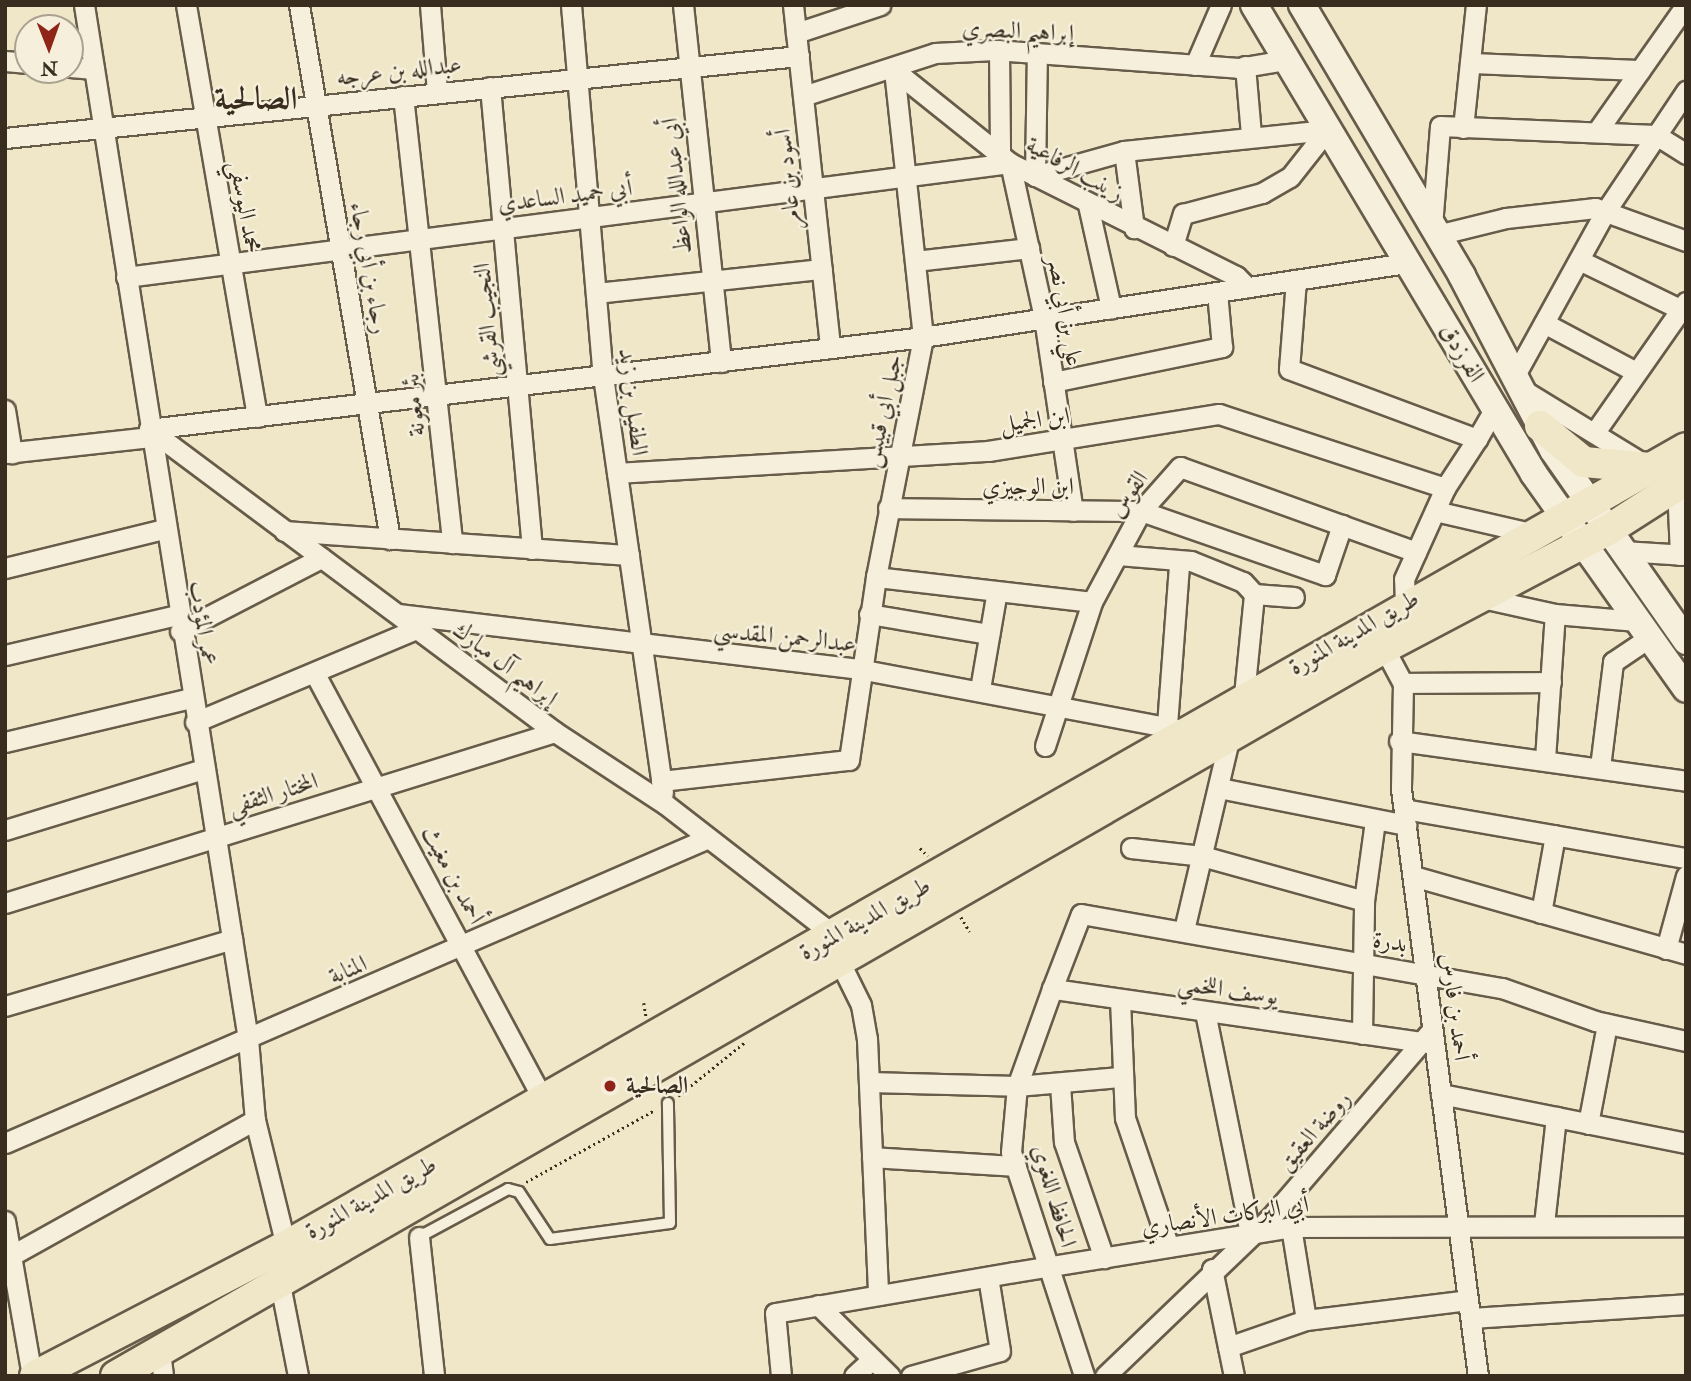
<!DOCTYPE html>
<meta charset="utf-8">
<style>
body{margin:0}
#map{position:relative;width:1691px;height:1381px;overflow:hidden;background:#f0e6c8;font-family:"IM FELL Double Pica",Amiri,serif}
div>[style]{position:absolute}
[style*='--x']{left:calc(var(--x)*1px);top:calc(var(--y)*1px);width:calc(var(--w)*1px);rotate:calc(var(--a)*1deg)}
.path>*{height:2.5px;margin-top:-1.25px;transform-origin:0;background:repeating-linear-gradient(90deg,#392d1f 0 2px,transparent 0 5.5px)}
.roads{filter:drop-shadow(2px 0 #675b49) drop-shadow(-2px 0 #675b49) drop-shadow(0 2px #675b49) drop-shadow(0 -2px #675b49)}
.lane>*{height:10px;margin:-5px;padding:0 5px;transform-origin:5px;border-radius:5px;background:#f5efdb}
.street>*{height:19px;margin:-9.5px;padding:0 9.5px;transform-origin:9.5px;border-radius:9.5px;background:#f5efdb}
.secondary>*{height:26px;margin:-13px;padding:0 13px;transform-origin:13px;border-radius:13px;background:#f5efdb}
.primary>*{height:30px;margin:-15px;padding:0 15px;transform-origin:15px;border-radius:15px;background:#f0e6c8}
.dots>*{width:19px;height:19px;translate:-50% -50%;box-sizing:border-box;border:4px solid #f5efdb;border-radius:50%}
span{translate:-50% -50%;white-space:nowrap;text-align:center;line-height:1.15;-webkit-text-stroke:5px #f5efdb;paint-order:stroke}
.street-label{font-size:24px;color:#392d1f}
.poi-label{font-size:24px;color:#392d1f;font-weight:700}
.left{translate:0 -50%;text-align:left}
.district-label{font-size:32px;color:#392d1f;font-weight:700}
.frame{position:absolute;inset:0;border:7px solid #392d1f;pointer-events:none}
.north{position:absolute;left:14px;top:14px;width:70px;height:70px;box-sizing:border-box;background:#f5efdb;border:2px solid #aaa190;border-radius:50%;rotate:179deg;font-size:19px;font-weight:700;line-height:28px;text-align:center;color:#392d1f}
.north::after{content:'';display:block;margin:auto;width:24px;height:32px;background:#8f2418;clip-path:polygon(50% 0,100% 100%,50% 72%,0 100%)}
</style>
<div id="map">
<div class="path">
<i style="--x:920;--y:848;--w:11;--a:45"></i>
<i style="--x:961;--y:917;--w:17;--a:59"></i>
<i style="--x:644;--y:1003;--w:13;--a:81"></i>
<i style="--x:678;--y:1096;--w:85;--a:-38.8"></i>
<i style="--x:526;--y:1182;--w:148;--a:-29.2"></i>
</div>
<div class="roads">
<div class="lane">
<i style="--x:419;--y:1237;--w:101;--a:-28.3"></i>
<i style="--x:508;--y:1189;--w:11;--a:15"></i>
<i style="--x:519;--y:1192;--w:56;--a:56.6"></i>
<i style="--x:550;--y:1239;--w:121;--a:-7.6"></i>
<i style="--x:670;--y:1223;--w:120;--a:-91"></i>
</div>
<div class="street">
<i style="--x:84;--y:5;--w:1047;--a:80.99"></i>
<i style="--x:248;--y:1039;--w:81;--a:85.1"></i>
<i style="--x:255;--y:1120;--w:130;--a:76.2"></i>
<i style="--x:186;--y:5;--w:418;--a:80.2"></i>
<i style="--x:299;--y:5;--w:542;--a:80.33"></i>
<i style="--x:430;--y:5;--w:87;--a:85.4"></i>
<i style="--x:571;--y:5;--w:372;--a:85.1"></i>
<i style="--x:603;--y:376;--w:421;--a:81.8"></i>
<i style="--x:683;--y:5;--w:359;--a:83.9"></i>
<i style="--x:793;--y:5;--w:345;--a:83.8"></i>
<i style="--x:796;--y:33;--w:89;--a:-18.4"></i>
<i style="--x:999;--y:50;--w:104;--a:89.4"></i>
<i style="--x:5;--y:61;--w:23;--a:5"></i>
<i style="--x:1470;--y:63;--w:170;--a:2.4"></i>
<i style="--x:1195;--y:65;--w:65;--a:-66.6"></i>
<i style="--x:1245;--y:66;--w:69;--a:85"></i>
<i style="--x:70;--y:67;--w:24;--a:5"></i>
<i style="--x:894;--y:70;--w:149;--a:38.7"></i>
<i style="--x:1010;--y:163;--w:253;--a:26.6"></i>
<i style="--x:1236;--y:276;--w:16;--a:45"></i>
<i style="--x:490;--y:87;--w:464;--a:84.8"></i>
<i style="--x:403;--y:96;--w:450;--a:83.7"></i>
<i style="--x:803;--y:96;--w:139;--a:-18"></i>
<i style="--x:935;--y:53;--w:60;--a:-2.9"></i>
<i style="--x:995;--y:50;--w:244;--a:4.2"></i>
<i style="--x:1238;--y:68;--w:49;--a:-9.5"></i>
<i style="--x:1463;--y:128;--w:124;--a:-84"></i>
<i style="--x:1598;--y:130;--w:153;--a:-54.9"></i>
<i style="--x:5;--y:138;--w:798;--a:-5.9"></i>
<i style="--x:1124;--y:151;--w:78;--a:82.6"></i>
<i style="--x:1035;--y:176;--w:92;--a:-15.7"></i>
<i style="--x:1124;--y:151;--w:204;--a:-5.9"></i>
<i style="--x:1035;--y:176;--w:122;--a:-89.1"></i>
<i style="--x:1088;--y:205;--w:106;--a:77.4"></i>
<i style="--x:1432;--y:226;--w:100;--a:-85.4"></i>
<i style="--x:1440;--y:126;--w:216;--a:2.4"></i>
<i style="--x:1656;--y:135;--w:36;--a:32"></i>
<i style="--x:1437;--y:235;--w:71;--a:-13.8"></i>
<i style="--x:1506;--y:218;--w:90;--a:-6.4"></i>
<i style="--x:1595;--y:208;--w:97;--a:19.9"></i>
<i style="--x:1173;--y:246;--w:34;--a:-73"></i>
<i style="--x:1183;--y:214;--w:82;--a:-14.9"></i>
<i style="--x:1262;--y:193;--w:32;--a:-30"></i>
<i style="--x:1290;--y:177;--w:60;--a:-51.8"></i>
<i style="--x:1579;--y:260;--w:112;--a:25.9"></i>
<i style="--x:915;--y:261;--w:115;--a:-6.5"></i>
<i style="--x:126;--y:277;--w:891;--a:-7.35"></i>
<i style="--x:1010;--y:163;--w:159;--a:77.6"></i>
<i style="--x:1044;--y:318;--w:195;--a:81.5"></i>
<i style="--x:1296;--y:280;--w:89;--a:94.5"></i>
<i style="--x:1289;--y:369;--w:201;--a:20.4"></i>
<i style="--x:1477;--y:439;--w:36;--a:-60"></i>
<i style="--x:596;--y:293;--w:227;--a:-6.1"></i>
<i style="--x:1544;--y:323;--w:104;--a:28"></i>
<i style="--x:1514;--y:377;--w:188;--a:-61.1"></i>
<i style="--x:1605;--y:212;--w:146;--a:-56.2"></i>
<i style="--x:1053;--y:382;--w:173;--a:-11.7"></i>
<i style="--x:1222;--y:347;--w:55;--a:-95.2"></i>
<i style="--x:1520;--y:388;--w:145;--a:31.5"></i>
<i style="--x:5;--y:410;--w:44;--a:80.8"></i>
<i style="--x:149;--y:429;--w:772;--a:-6.77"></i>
<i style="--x:916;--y:338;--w:497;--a:-8.7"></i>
<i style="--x:149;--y:429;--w:507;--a:36.73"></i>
<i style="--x:555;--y:732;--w:131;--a:33.2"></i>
<i style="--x:665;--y:804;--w:199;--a:37.8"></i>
<i style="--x:822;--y:926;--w:88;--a:63.7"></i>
<i style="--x:861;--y:1005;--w:35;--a:80"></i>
<i style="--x:867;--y:1039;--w:256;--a:87.5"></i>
<i style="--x:1595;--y:432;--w:159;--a:-55"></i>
<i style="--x:5;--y:453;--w:146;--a:-6.3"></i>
<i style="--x:617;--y:473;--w:372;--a:-3.4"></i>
<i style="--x:988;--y:451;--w:234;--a:-9.1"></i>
<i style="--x:1219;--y:414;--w:238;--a:18.1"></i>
<i style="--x:1677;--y:484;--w:71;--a:87.6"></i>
<i style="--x:888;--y:508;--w:253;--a:0.7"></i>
<i style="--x:1141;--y:511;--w:195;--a:19.2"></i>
<i style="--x:1325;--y:575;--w:53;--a:-71.2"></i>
<i style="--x:1435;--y:511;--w:98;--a:13"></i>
<i style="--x:284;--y:531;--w:346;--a:4"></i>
<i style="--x:1623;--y:551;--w:63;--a:3.6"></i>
<i style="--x:1118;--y:555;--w:73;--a:4.7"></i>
<i style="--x:1191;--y:561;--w:56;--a:22"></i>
<i style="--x:1243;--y:582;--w:16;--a:47"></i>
<i style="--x:5;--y:568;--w:164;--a:-13.8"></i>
<i style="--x:876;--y:577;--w:217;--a:6.6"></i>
<i style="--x:1482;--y:598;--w:75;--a:12.4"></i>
<i style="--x:1555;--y:614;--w:82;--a:4.9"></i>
<i style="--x:1405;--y:604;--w:25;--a:-92"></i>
<i style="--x:1404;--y:579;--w:100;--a:-65.7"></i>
<i style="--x:1445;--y:488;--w:59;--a:-56.9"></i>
<i style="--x:398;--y:614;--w:464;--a:6.8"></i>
<i style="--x:859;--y:669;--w:330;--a:10.7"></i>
<i style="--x:869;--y:614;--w:122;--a:9.5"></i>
<i style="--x:180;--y:631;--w:159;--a:-27.4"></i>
<i style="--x:1384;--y:648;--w:40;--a:62"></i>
<i style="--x:1403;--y:683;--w:106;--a:91.1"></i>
<i style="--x:1401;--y:789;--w:592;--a:82.53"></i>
<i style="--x:5;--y:655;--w:177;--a:-13.1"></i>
<i style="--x:315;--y:674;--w:485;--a:61.8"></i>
<i style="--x:1403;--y:683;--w:148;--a:-0.4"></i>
<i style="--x:980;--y:689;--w:99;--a:-80.2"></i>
<i style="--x:1244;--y:695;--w:101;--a:-84.3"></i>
<i style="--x:1254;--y:594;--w:40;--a:4.3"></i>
<i style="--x:195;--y:722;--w:240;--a:-22.8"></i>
<i style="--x:1167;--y:725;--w:161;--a:-85.7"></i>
<i style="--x:1399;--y:741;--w:290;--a:7.9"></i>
<i style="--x:5;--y:742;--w:191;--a:-13.3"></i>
<i style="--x:1045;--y:746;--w:151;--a:-71.9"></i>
<i style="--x:1092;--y:602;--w:103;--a:-61.7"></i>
<i style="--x:1141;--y:511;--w:59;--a:-48.4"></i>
<i style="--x:1180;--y:467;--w:251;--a:19.8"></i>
<i style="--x:1545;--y:759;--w:145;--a:-86.1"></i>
<i style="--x:1600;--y:767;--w:106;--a:-82.9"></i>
<i style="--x:1613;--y:662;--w:45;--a:-34"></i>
<i style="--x:661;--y:781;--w:189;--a:-6.4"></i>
<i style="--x:849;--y:760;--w:185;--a:-81.6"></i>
<i style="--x:876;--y:577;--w:245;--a:-78.9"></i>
<i style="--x:923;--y:337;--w:269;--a:-96.2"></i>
<i style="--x:1219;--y:788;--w:191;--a:11.2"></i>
<i style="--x:1404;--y:809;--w:286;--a:9.9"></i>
<i style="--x:5;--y:830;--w:207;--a:-17.1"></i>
<i style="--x:1131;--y:848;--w:71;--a:6.4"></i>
<i style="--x:1202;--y:856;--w:168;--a:15.5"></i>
<i style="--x:1413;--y:876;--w:284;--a:15.9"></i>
<i style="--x:5;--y:903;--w:576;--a:-17.27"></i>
<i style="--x:1541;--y:913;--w:79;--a:-79.8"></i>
<i style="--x:1184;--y:930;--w:196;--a:-76.7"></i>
<i style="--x:1666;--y:949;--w:76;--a:-74.7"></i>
<i style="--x:1052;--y:989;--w:103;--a:109.8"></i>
<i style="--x:1017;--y:1086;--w:66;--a:95.2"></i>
<i style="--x:1011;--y:1152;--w:236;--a:71.9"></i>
<i style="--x:1120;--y:999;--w:119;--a:87.6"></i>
<i style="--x:1125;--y:1118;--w:136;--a:71.2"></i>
<i style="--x:5;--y:1006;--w:237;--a:-16.4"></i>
<i style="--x:1205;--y:1012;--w:227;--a:78.5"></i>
<i style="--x:1362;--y:1034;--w:133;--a:-89.1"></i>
<i style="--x:1364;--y:901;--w:81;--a:-82.2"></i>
<i style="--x:1422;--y:1042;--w:374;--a:-171.8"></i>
<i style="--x:1052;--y:989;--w:80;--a:-68.9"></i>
<i style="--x:1081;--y:914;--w:427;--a:10"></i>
<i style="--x:1502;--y:988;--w:99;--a:19.5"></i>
<i style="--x:1595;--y:1021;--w:93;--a:12.4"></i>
<i style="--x:869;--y:1082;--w:148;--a:1.5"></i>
<i style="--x:1017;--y:1086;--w:103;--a:-5"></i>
<i style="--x:1060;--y:1084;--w:58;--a:86.1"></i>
<i style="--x:1064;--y:1142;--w:123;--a:71"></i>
<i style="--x:1441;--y:1094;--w:250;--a:11.3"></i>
<i style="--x:1588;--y:1124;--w:102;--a:-79.2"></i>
<i style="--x:5;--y:1143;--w:766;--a:-23.45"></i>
<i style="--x:872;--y:1157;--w:144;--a:3.6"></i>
<i style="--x:5;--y:1221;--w:157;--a:80.1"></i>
<i style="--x:1544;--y:1224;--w:108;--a:-83.6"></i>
<i style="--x:1291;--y:1227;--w:94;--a:80.8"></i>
<i style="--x:419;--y:1237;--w:140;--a:83.8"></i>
<i style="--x:5;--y:1259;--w:286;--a:-29.1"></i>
<i style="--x:1212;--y:1269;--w:109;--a:78.4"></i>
<i style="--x:280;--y:1284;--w:94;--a:78.9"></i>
<i style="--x:818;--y:1305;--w:101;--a:44.6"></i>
<i style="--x:1471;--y:1318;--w:215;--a:-3.7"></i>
<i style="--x:1228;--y:1347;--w:83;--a:-19.1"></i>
<i style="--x:1306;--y:1320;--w:163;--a:-7"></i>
<i style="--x:160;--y:1351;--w:25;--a:83"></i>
<i style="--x:781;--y:1376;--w:63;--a:-95.4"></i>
<i style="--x:775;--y:1313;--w:242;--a:-9.7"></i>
<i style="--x:1014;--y:1272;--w:281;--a:-9.2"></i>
<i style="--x:1291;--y:1227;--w:395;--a:-0.1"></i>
<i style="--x:854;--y:1376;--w:25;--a:-43"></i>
<i style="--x:911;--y:1376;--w:92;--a:-15.7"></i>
<i style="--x:1000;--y:1351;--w:75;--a:-99.2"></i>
<i style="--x:1105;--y:1376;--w:228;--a:-43.8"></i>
<i style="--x:1270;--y:1218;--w:243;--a:-49.3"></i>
</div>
<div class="secondary">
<i style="--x:1254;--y:5;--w:546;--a:59.16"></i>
<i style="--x:1534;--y:474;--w:263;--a:54.7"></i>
<i style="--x:1302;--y:5;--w:315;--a:59.4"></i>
<i style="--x:1462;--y:276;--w:196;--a:62.4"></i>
<i style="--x:1553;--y:450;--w:233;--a:55.1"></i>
</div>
<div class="primary">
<i style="--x:1540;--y:426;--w:57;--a:39.3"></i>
<i style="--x:1584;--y:462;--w:66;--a:5.2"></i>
<i style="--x:35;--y:1376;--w:283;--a:-27.4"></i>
<i style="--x:286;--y:1246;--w:1611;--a:-29.68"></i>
<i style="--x:116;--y:1376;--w:1462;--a:-29.86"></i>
<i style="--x:1384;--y:648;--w:253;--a:-27.8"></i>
<i style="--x:1608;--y:530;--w:93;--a:-32.7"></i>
</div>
</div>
<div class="dots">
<i style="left:610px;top:1086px;background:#8f2418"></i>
</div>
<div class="street-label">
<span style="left:1018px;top:31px;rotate:3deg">إبراهيم البصري</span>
<span style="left:399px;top:71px;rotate:-6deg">عبدالله بن عرجه</span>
<span style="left:1075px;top:169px;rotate:29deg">زينب الرفاعية</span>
<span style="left:788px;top:179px;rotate:-96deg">أسود بن عامر</span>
<span style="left:677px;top:186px;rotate:-96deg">أبي عبدالله الواعظ</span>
<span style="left:565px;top:196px;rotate:-7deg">أبي حميد الساعدي</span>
<span style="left:245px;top:207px;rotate:80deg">محمد اليوسفي</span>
<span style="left:369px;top:268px;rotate:80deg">رجاء بن أبي رجاء</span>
<span style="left:1065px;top:311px;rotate:80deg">علي بن أبي نصر</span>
<span style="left:487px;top:320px;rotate:-95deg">النجيب القرشي</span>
<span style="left:1462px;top:353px;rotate:59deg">الفرزدق</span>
<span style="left:633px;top:402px;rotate:83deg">الطفيل بن زيد</span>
<span style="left:414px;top:405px;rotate:-96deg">بئر معونة</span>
<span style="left:883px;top:411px;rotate:-78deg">جبل أبي قبيس</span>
<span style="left:1035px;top:420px;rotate:-7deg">ابن الجميل</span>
<span style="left:1028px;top:487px">ابن الوجيزي</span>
<span style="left:1128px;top:494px;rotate:-54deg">القوس</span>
<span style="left:203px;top:623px;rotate:81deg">عمر المؤدب</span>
<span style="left:1354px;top:633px;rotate:-30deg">طريق المدينة المنورة</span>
<span style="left:785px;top:637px;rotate:6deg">عبدالرحمن المقدسي</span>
<span style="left:505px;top:664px;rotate:37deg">إبراهيم آل مبارك</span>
<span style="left:273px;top:794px;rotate:-17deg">المختار الثقفي</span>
<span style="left:453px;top:875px;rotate:62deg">أحمد بن مغيث</span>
<span style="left:865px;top:919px;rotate:-29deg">طريق المدينة المنورة</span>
<span style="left:1390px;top:942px;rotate:9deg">بدرة</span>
<span style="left:348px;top:970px;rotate:-23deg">المنابة</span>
<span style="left:1228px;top:990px;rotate:8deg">يوسف اللخمي</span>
<span style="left:1455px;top:1007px;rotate:83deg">أحمد بن فارس</span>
<span style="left:1314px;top:1131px;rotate:-49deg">روضة العقيق</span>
<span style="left:1054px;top:1196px;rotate:74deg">الحافظ اللغوي</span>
<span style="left:371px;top:1198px;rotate:-29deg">طريق المدينة المنورة</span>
<span style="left:1225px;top:1216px;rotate:-8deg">أبي البركات الأنصاري</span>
</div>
<div class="poi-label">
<span class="left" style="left:626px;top:1086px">الصالحية</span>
</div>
<div class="district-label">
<span style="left:256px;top:99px">الصالحية</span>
</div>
<div class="frame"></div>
<div class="north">N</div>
</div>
